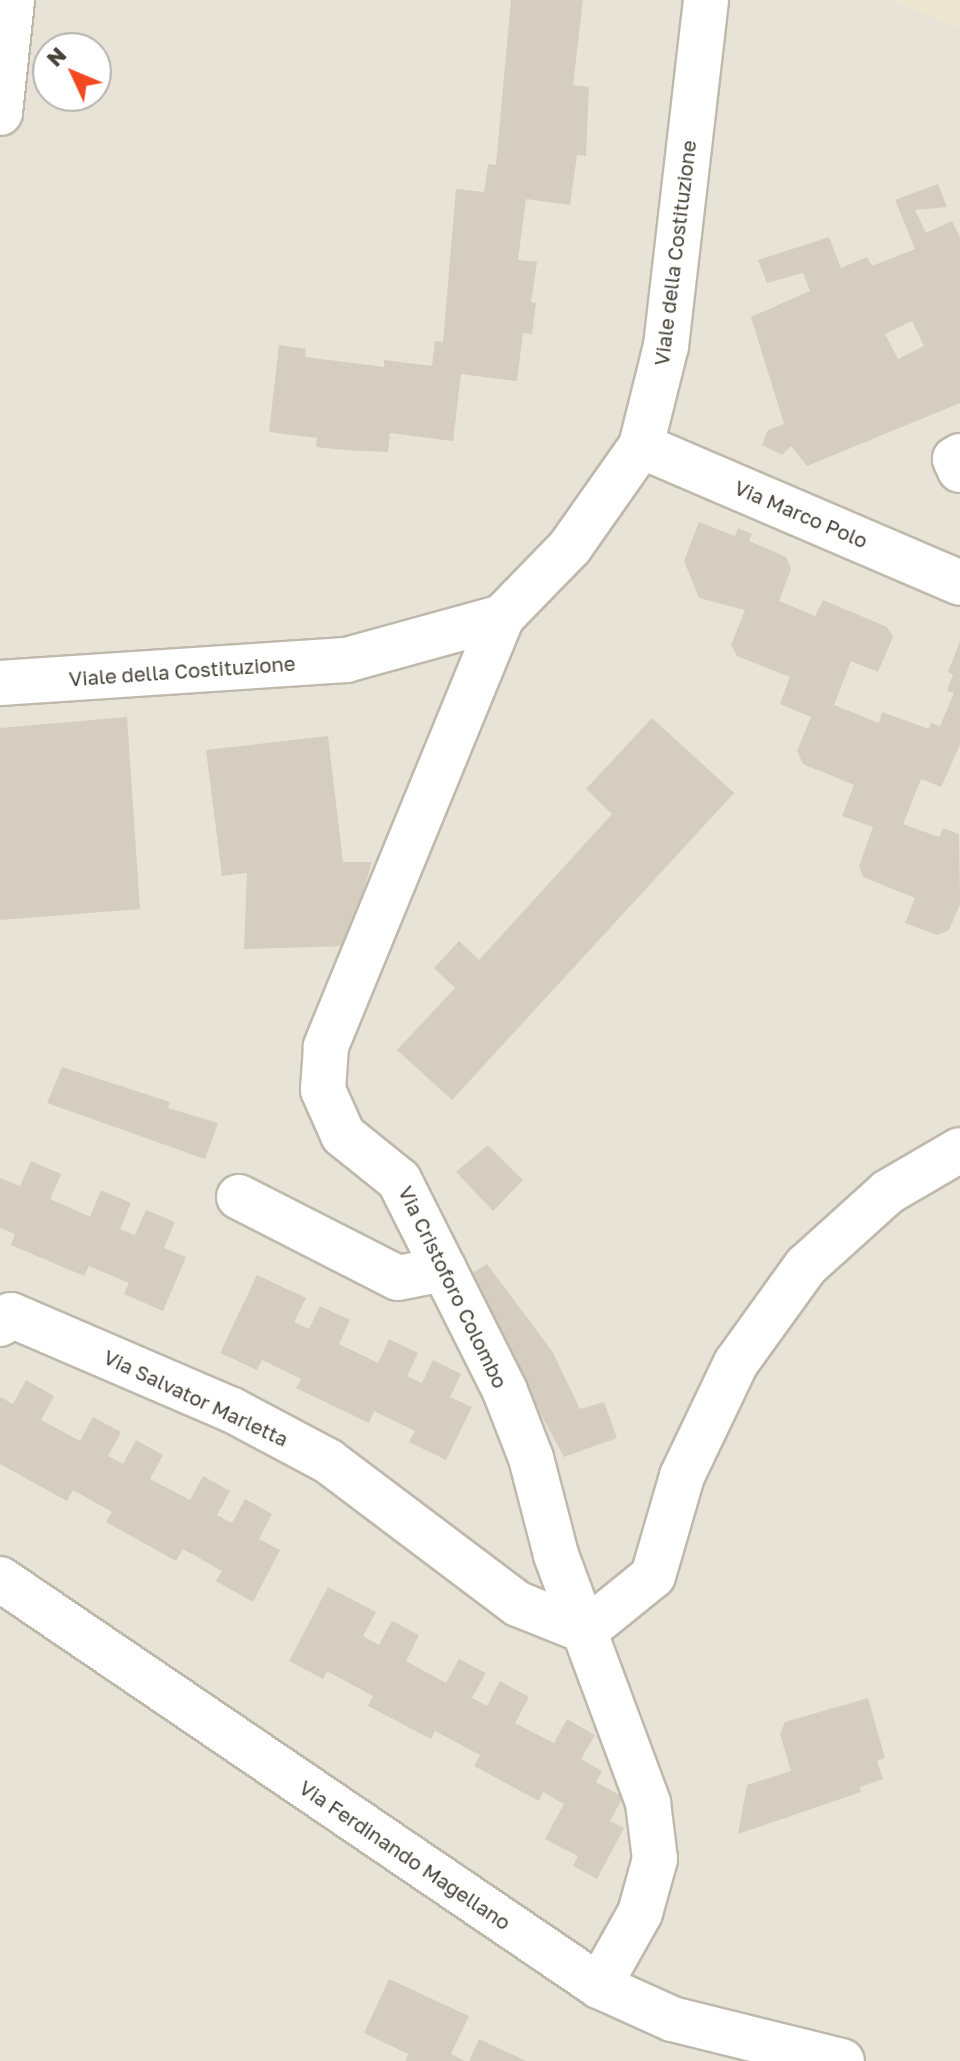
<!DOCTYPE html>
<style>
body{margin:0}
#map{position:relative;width:960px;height:2061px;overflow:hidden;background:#f4f1e9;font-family:"Golos Text",sans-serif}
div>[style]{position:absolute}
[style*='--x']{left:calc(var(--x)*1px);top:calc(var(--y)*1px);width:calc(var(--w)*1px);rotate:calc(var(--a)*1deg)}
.residential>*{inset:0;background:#e8e3d7}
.education>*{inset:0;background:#ede6d3}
.building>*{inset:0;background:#d5cdbf}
.roads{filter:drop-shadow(2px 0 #bfb9ac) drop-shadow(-2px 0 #bfb9ac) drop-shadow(0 2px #bfb9ac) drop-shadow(0 -2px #bfb9ac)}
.street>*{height:44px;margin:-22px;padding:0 22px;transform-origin:22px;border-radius:22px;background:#fff}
span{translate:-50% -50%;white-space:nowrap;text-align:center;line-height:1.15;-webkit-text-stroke:6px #fff;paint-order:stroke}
.street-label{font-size:20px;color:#474237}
.north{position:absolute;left:32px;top:32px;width:80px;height:80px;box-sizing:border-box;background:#fff;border:2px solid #b5b3af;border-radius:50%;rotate:314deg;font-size:22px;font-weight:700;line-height:32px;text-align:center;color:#474237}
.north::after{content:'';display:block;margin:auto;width:28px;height:36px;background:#f34921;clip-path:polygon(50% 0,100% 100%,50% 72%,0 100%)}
</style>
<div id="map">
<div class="residential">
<i style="clip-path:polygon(evenodd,0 0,960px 0,960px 2061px,0 2061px,0 0,48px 48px,96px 48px,96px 96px,48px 96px,48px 48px)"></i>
</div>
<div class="education">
<i style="clip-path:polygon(891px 0,960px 0,960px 29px)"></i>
</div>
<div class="building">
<i style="clip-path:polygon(511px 0,583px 0,573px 85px,589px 87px,586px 156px,577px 155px,570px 205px,526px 199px,518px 260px,537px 262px,531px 302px,536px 303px,532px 334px,523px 333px,517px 381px,461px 374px,453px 441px,390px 433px,388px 452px,345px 450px,316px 447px,317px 438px,269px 432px,279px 345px,306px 349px,305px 357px,384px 367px,384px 360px,432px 366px,435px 341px,443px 342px,456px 189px,484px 192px,488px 164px,496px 165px)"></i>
<i style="clip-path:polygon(evenodd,938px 184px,947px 207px,915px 210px,926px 233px,952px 221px,960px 237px,960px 403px,807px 466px,791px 446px,782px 455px,762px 445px,768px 430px,784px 424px,751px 317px,810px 291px,803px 273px,767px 283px,758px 260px,829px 237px,841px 268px,867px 257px,872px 266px,915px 249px,895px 200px,938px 184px,912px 321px,924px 346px,898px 359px,885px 334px,912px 321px)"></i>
<i style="clip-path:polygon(699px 522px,735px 536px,738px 528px,752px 534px,749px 541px,786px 557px,791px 569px,779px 601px,815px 616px,823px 600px,887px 627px,893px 637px,878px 672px,851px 661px,834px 705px,879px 723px,882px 712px,929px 729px,931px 723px,940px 726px,954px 693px,947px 691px,953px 675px,948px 672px,960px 641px,960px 745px,941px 787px,921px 779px,903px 824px,939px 837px,943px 828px,959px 834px,960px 904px,949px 930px,937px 935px,905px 923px,915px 898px,863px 877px,859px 866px,873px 827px,842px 816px,854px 785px,803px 764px,797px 751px,811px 717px,780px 704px,790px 677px,737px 656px,731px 645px,745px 610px,699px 598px,684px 561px)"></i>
<i style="clip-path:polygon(127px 717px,140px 909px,0 920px,0 728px)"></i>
<i style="clip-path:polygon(652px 718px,734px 793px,452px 1100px,397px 1050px,455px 988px,434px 968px,459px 941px,479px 960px,612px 814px,586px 789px)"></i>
<i style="clip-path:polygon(328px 736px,343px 862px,372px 862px,347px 946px,244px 949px,247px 873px,222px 876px,206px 750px)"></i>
<i style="clip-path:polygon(62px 1067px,170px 1102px,168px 1108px,218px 1123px,205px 1159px,47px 1103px)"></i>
<i style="clip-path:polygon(488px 1145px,523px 1180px,493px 1211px,456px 1172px)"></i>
<i style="clip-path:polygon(31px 1161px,61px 1174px,50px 1199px,90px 1217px,101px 1190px,131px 1203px,120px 1229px,135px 1235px,146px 1210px,175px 1222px,164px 1248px,186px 1257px,163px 1311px,124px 1294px,129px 1283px,89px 1266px,84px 1276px,11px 1245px,15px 1234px,0 1228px,0 1178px,20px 1186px)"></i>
<i style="clip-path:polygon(487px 1264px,552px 1351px,580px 1409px,604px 1402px,617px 1438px,564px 1457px,466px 1277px)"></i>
<i style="clip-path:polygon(257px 1275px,306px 1298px,294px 1322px,309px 1329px,320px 1306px,350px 1320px,339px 1344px,378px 1363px,389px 1339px,418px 1353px,407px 1376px,422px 1383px,433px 1360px,461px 1374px,450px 1397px,472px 1407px,446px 1460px,409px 1442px,415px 1431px,374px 1411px,369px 1423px,296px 1388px,301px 1379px,262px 1360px,257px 1370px,220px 1353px)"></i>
<i style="clip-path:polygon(26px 1380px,54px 1396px,41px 1420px,80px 1441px,93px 1417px,121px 1432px,108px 1456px,123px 1464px,136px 1440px,163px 1455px,150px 1479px,190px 1500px,203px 1476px,230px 1491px,217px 1515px,232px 1523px,245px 1499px,272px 1514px,259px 1539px,280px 1550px,253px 1602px,216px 1581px,222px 1571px,183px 1549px,176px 1561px,106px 1522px,112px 1512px,73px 1490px,67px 1501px,0 1464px,0 1397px,13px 1404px)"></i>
<i style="clip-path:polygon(328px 1587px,376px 1612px,363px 1636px,379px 1645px,392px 1621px,419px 1635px,406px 1661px,446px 1683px,459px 1659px,486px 1673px,472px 1698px,487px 1706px,500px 1681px,529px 1697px,515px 1723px,554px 1743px,567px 1719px,595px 1735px,581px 1759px,602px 1771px,596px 1782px,623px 1797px,610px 1821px,624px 1828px,597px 1879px,573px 1866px,578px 1856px,545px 1839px,564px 1804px,543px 1792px,539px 1801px,474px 1766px,480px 1755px,435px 1731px,431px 1739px,368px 1706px,373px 1696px,327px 1671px,323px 1679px,289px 1661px)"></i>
<i style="clip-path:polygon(868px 1698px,885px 1758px,877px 1761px,883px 1779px,860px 1787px,861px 1792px,738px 1834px,747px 1785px,791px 1771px,780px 1734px,785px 1722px)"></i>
<i style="clip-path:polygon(389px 1979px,469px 2016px,451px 2054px,465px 2061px,405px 2061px,408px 2054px,364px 2033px)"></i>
<i style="clip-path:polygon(479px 2039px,526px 2061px,469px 2061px)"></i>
</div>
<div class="roads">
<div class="street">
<i style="--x:0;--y:113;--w:114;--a:-83.9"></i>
<i style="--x:641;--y:446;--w:347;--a:23.2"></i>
<i style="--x:960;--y:456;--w:6;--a:149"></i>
<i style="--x:955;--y:459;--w:12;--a:66"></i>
<i style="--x:502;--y:617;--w:465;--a:112.3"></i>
<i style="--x:326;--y:1047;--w:43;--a:94"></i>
<i style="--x:323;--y:1090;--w:49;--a:66"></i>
<i style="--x:343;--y:1135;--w:72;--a:38.8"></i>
<i style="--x:399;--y:1180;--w:236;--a:63.3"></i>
<i style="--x:505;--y:1391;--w:72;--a:68.8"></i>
<i style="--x:531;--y:1458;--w:100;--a:75.5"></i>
<i style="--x:556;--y:1555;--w:265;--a:69.6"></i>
<i style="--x:648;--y:1803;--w:56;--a:82.9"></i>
<i style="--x:655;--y:1859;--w:56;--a:105.5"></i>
<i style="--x:640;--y:1913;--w:84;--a:119.3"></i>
<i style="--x:0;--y:683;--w:347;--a:-3.8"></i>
<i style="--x:346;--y:660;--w:162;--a:-15.4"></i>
<i style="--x:502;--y:617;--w:98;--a:-45.8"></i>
<i style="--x:570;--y:547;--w:123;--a:-54.9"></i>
<i style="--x:641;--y:446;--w:103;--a:-76"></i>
<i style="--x:666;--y:346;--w:348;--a:-83.4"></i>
<i style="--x:239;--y:1197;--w:178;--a:27"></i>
<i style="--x:398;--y:1278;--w:47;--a:-11.1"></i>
<i style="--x:0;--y:1324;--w:14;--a:-39"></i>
<i style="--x:11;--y:1315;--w:241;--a:23.3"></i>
<i style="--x:232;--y:1410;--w:109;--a:28"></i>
<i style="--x:328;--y:1461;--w:238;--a:37"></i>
<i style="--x:518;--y:1604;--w:72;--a:21.9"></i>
<i style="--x:585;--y:1631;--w:87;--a:-39"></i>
<i style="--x:653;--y:1576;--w:104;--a:-73.8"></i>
<i style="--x:682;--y:1476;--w:125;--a:-64.5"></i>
<i style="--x:736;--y:1363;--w:120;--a:-54.2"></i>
<i style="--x:806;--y:1266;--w:110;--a:-42.1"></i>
<i style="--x:888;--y:1192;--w:83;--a:-30.3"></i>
<i style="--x:0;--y:1579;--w:724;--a:34.19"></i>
<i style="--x:599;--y:1986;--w:80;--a:24.3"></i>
<i style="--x:672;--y:2019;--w:175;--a:13.9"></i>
</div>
</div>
<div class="street-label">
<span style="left:675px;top:253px;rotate:-83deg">Viale della Costituzione</span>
<span style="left:801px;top:514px;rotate:23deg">Via Marco Polo</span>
<span style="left:182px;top:671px;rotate:-4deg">Viale della Costituzione</span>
<span style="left:453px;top:1287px;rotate:64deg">Via Cristoforo Colombo</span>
<span style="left:196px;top:1398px;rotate:25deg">Via Salvator Marletta</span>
<span style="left:405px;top:1855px;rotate:34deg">Via Ferdinando Magellano</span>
</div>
<div class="north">N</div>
</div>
